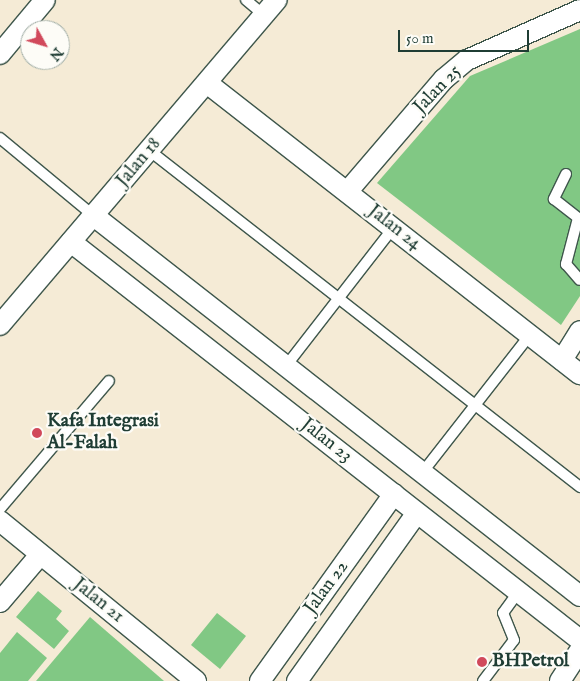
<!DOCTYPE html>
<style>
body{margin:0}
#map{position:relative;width:580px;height:681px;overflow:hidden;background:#f5ebd6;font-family:"IM FELL English",serif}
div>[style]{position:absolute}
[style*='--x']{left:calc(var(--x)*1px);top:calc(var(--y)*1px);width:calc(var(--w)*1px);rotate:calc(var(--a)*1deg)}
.green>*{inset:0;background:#81c884}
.roads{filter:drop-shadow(1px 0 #3f574c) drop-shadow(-1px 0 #3f574c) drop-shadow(0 1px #3f574c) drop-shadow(0 -1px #3f574c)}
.lane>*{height:10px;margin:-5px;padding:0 5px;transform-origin:5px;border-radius:5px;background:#fff}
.street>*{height:20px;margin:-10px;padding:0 10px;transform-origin:10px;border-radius:10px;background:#fff}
.dots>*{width:14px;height:14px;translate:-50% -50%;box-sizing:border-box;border:2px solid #fdfcf7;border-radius:50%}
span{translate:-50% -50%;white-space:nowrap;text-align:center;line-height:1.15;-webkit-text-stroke:4.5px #fdfcf7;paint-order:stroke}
.street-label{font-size:19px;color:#1f3d34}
.poi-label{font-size:19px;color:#1f3d34;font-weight:700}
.left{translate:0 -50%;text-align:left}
.north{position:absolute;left:20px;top:20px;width:50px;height:50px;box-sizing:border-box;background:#fdfcf7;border:1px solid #a4b0a9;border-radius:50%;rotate:129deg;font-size:14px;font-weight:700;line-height:20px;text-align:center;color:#1f3d34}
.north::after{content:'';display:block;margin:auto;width:18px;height:22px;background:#d1495b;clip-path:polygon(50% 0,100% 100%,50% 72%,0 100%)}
.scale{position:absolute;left:398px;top:30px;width:131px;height:22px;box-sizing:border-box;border:2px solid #1f3d34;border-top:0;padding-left:6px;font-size:15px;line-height:18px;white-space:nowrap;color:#1f3d34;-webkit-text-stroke:4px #fdfcf7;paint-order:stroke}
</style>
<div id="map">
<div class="green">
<i style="clip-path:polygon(580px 29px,580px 296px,561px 325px,377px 183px,470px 76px)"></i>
<i style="clip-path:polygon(38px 591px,62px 611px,56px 619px,69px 631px,54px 649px,16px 617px)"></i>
<i style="clip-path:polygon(217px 613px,246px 636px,220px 669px,191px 645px)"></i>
<i style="clip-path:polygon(90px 617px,164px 681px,36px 681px)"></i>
<i style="clip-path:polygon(17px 632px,47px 658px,28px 681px,0 681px,0 653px)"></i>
</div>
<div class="roads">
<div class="lane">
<i style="--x:246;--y:0;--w:23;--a:40"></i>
<i style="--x:0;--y:138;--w:122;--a:39.7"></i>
<i style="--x:150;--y:151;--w:546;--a:38"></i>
<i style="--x:566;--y:174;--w:28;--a:116"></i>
<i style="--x:554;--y:199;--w:31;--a:38"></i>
<i style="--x:578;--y:218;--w:48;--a:104.6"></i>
<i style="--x:566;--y:264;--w:21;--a:49"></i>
<i style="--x:286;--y:366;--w:175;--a:-52.2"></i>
<i style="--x:422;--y:473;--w:175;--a:-52"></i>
<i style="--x:0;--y:509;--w:168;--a:-49.6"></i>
<i style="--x:483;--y:681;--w:51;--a:-52.9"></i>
<i style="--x:514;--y:640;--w:29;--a:-112"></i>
<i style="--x:503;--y:613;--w:26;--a:-54"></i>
</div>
<div class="street">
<i style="--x:0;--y:54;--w:70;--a:-50.2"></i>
<i style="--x:207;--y:83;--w:473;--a:38"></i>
<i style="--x:347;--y:192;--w:149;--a:-49.4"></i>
<i style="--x:444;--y:79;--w:30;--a:-40"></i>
<i style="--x:467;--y:60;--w:124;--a:-23.9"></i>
<i style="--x:94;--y:216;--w:617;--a:38.02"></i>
<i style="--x:71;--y:242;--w:646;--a:38.02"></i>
<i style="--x:0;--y:325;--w:427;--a:-49.6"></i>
<i style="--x:562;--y:360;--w:34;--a:-58"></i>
<i style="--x:0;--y:521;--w:253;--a:39.2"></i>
<i style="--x:0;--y:602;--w:62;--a:-49.6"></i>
<i style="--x:260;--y:681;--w:230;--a:-54.4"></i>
<i style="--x:297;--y:681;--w:206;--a:-54.5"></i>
<i style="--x:560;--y:681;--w:37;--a:-57"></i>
</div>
</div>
<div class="dots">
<i style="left:37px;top:433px;background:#d1495b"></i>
<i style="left:482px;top:662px;background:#d1495b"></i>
</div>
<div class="street-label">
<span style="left:438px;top:90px;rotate:-46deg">Jalan 25</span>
<span style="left:139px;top:163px;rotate:-50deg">Jalan 18</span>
<span style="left:394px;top:228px;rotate:38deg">Jalan 24</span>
<span style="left:326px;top:441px;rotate:38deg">Jalan 23</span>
<span style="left:327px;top:588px;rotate:-54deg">Jalan 22</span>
<span style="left:98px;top:601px;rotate:39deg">Jalan 21</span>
</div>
<div class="poi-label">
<span class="left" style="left:47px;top:433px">Kafa Integrasi<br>Al-Falah</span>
<span class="left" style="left:492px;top:662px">BHPetrol</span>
</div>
<div class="north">N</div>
<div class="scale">50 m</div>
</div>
